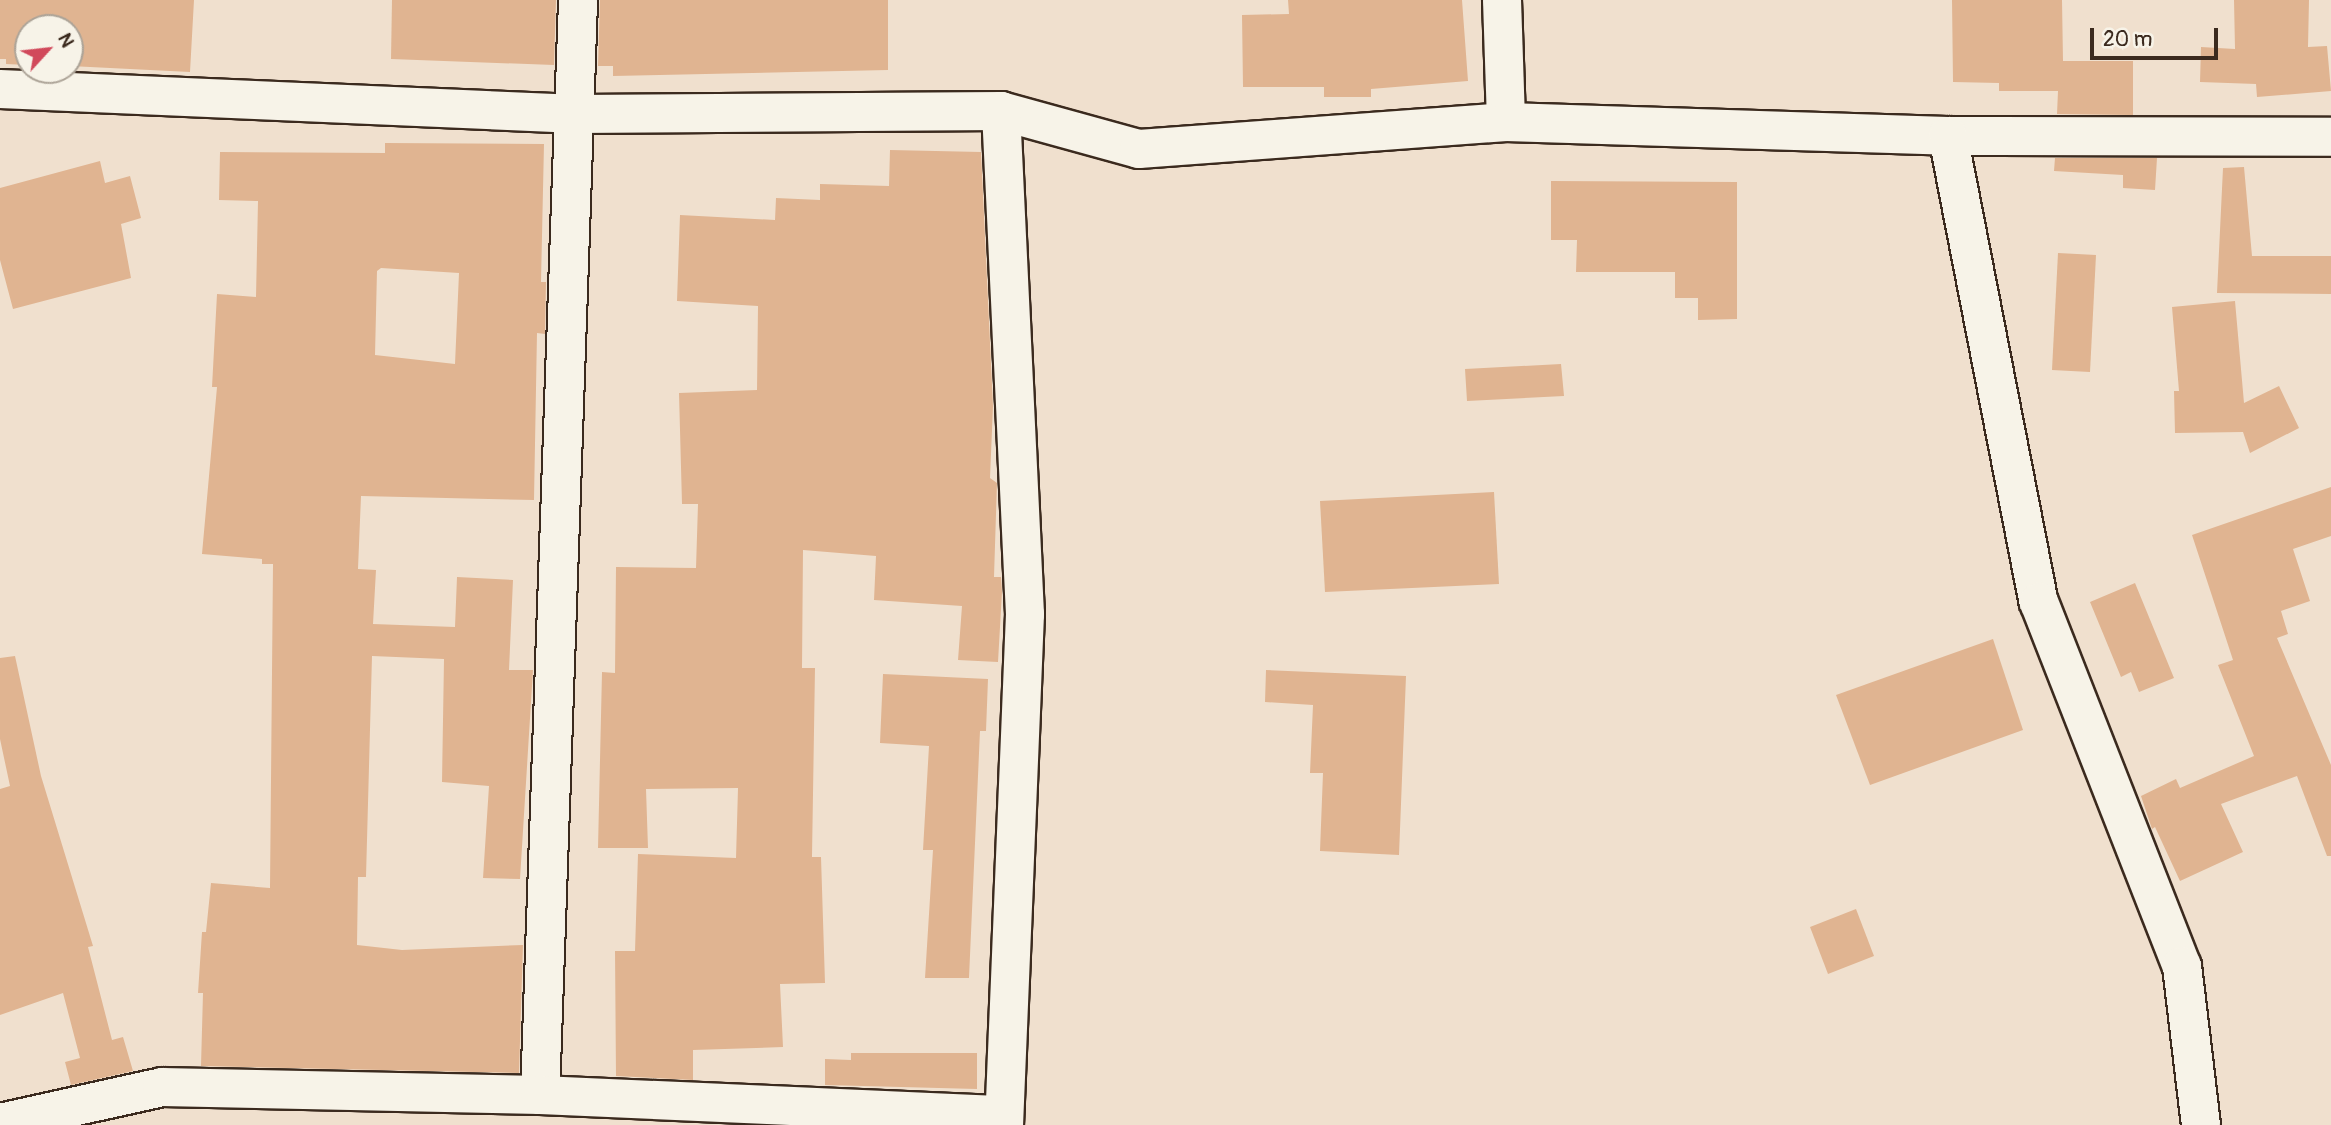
<!DOCTYPE html>
<style>
body{margin:0}
#map{position:relative;width:2331px;height:1125px;overflow:hidden;background:#f0e0ce;font-family:Pangolin,sans-serif}
div>[style]{position:absolute}
[style*='--x']{left:calc(var(--x)*1px);top:calc(var(--y)*1px);width:calc(var(--w)*1px);rotate:calc(var(--a)*1deg)}
.building>*{inset:0;background:#e0b491}
.roads{filter:drop-shadow(2px 0 #3b2a1e) drop-shadow(-2px 0 #3b2a1e) drop-shadow(0 2px #3b2a1e) drop-shadow(0 -2px #3b2a1e)}
.minor>*{height:38px;margin:-19px;padding:0 19px;transform-origin:19px;border-radius:19px;background:#f7f3e8}
span{translate:-50% -50%;white-space:nowrap;text-align:center;line-height:1.15;-webkit-text-stroke:7px #f7f3e8;paint-order:stroke}
.north{position:absolute;left:14px;top:14px;width:70px;height:70px;box-sizing:border-box;background:#f7f3e8;border:2px solid #aca397;border-radius:50%;rotate:63deg;font-size:19px;font-weight:700;line-height:28px;text-align:center;color:#3b2a1e}
.north::after{content:'';display:block;margin:auto;width:24px;height:32px;background:#d1495b;clip-path:polygon(50% 0,100% 100%,50% 72%,0 100%)}
.scale{position:absolute;left:2090px;top:28px;width:128px;height:32px;box-sizing:border-box;border:4px solid #3b2a1e;border-top:0;padding-left:9px;font-size:21px;line-height:24px;white-space:nowrap;color:#3b2a1e;-webkit-text-stroke:5px #f7f3e8;paint-order:stroke}
</style>
<div id="map">
<div class="building">
<i style="clip-path:polygon(0 0,194px 0,190px 72px,70px 66px,70px 28px,28px 28px,28px 65px,6px 64px,6px 59px,0 59px)"></i>
<i style="clip-path:polygon(392px 0,556px 0,554px 65px,391px 59px)"></i>
<i style="clip-path:polygon(600px 0,888px 0,888px 70px,613px 76px,613px 66px,598px 66px)"></i>
<i style="clip-path:polygon(1288px 0,1462px 0,1468px 81px,1371px 89px,1371px 97px,1324px 97px,1324px 87px,1243px 87px,1242px 15px,1289px 14px)"></i>
<i style="clip-path:polygon(1952px 0,2062px 0,2063px 61px,2133px 61px,2133px 115px,2057px 114px,2058px 91px,1999px 91px,1999px 83px,1953px 82px)"></i>
<i style="clip-path:polygon(2234px 0,2309px 0,2308px 47px,2327px 46px,2331px 91px,2257px 97px,2256px 84px,2200px 82px,2201px 47px,2235px 49px)"></i>
<i style="clip-path:polygon(evenodd,385px 143px,544px 144px,541px 282px,546px 282px,545px 334px,537px 333px,534px 500px,361px 496px,358px 569px,376px 570px,373px 624px,455px 627px,457px 577px,513px 580px,509px 670px,533px 670px,520px 879px,483px 878px,489px 786px,442px 782px,444px 659px,372px 656px,366px 877px,358px 877px,357px 945px,402px 950px,523px 945px,519px 1073px,201px 1066px,203px 993px,198px 993px,202px 932px,206px 932px,211px 883px,270px 888px,273px 564px,262px 564px,262px 559px,202px 554px,217px 387px,212px 387px,217px 294px,256px 297px,258px 201px,219px 200px,220px 152px,385px 153px,385px 143px,381px 268px,459px 273px,455px 364px,375px 355px,377px 271px,381px 268px)"></i>
<i style="clip-path:polygon(890px 150px,981px 152px,993px 406px,990px 478px,997px 483px,994px 577px,1001px 577px,1002px 592px,998px 662px,958px 660px,962px 606px,874px 600px,876px 556px,803px 550px,802px 668px,815px 668px,812px 857px,821px 857px,825px 983px,780px 984px,783px 1047px,693px 1050px,693px 1080px,616px 1076px,615px 951px,635px 951px,638px 854px,736px 858px,738px 788px,646px 789px,648px 848px,598px 848px,602px 672px,615px 673px,616px 567px,696px 568px,698px 504px,682px 504px,679px 393px,757px 390px,758px 306px,677px 301px,680px 215px,775px 220px,776px 198px,820px 200px,820px 184px,889px 186px)"></i>
<i style="clip-path:polygon(2055px 158px,2157px 158px,2155px 190px,2123px 188px,2123px 175px,2054px 171px)"></i>
<i style="clip-path:polygon(100px 161px,105px 183px,130px 176px,141px 218px,121px 224px,131px 278px,13px 309px,0 260px,0 188px)"></i>
<i style="clip-path:polygon(2244px 167px,2252px 256px,2331px 256px,2331px 294px,2217px 293px,2223px 168px)"></i>
<i style="clip-path:polygon(1551px 181px,1737px 182px,1737px 319px,1698px 320px,1698px 298px,1675px 298px,1675px 272px,1576px 272px,1577px 240px,1551px 240px)"></i>
<i style="clip-path:polygon(2058px 253px,2096px 255px,2090px 372px,2052px 370px)"></i>
<i style="clip-path:polygon(2235px 301px,2244px 403px,2279px 386px,2299px 428px,2250px 453px,2243px 432px,2175px 433px,2174px 391px,2179px 391px,2172px 307px)"></i>
<i style="clip-path:polygon(1561px 364px,1564px 396px,1467px 401px,1465px 369px)"></i>
<i style="clip-path:polygon(2331px 487px,2331px 536px,2293px 549px,2310px 601px,2281px 611px,2288px 634px,2277px 638px,2331px 765px,2331px 856px,2327px 856px,2297px 776px,2221px 804px,2243px 852px,2180px 881px,2155px 827px,2152px 829px,2141px 796px,2176px 779px,2180px 788px,2254px 756px,2218px 665px,2233px 660px,2192px 535px)"></i>
<i style="clip-path:polygon(1494px 492px,1499px 584px,1325px 592px,1320px 501px)"></i>
<i style="clip-path:polygon(2135px 583px,2174px 678px,2139px 692px,2131px 672px,2121px 677px,2090px 602px)"></i>
<i style="clip-path:polygon(1993px 639px,2023px 730px,1870px 785px,1836px 695px)"></i>
<i style="clip-path:polygon(15px 656px,41px 776px,93px 946px,88px 947px,112px 1040px,123px 1037px,133px 1071px,71px 1085px,65px 1062px,80px 1058px,63px 993px,0 1015px,0 789px,10px 786px,0 739px,0 658px)"></i>
<i style="clip-path:polygon(1266px 670px,1406px 676px,1399px 855px,1320px 851px,1323px 773px,1310px 773px,1313px 705px,1265px 702px)"></i>
<i style="clip-path:polygon(883px 674px,988px 679px,986px 731px,980px 731px,969px 978px,925px 978px,933px 850px,923px 850px,929px 746px,880px 743px)"></i>
<i style="clip-path:polygon(1856px 909px,1874px 956px,1828px 974px,1810px 927px)"></i>
<i style="clip-path:polygon(851px 1053px,977px 1053px,977px 1089px,825px 1085px,825px 1059px,851px 1060px)"></i>
</div>
<div class="roads">
<div class="minor">
<i style="--x:1502;--y:0;--w:122;--a:88.1"></i>
<i style="--x:0;--y:89;--w:578;--a:2.48"></i>
<i style="--x:577;--y:114;--w:424;--a:-0.4"></i>
<i style="--x:1001;--y:111;--w:143;--a:15.4"></i>
<i style="--x:1139;--y:149;--w:368;--a:-4.2"></i>
<i style="--x:1506;--y:122;--w:442;--a:1.8"></i>
<i style="--x:1948;--y:136;--w:383;--a:0.1"></i>
<i style="--x:1001;--y:111;--w:504;--a:87.27"></i>
<i style="--x:1025;--y:614;--w:511;--a:92.35"></i>
<i style="--x:1948;--y:136;--w:475;--a:79"></i>
<i style="--x:2039;--y:602;--w:391;--a:68.6"></i>
<i style="--x:2182;--y:966;--w:160;--a:83.2"></i>
<i style="--x:540;--y:1095;--w:1096;--a:-88.01"></i>
<i style="--x:0;--y:1123;--w:166;--a:-12.5"></i>
<i style="--x:162;--y:1087;--w:378;--a:1.2"></i>
<i style="--x:540;--y:1095;--w:464;--a:2.5"></i>
</div>
</div>
<div class="north">N</div>
<div class="scale">20 m</div>
</div>
